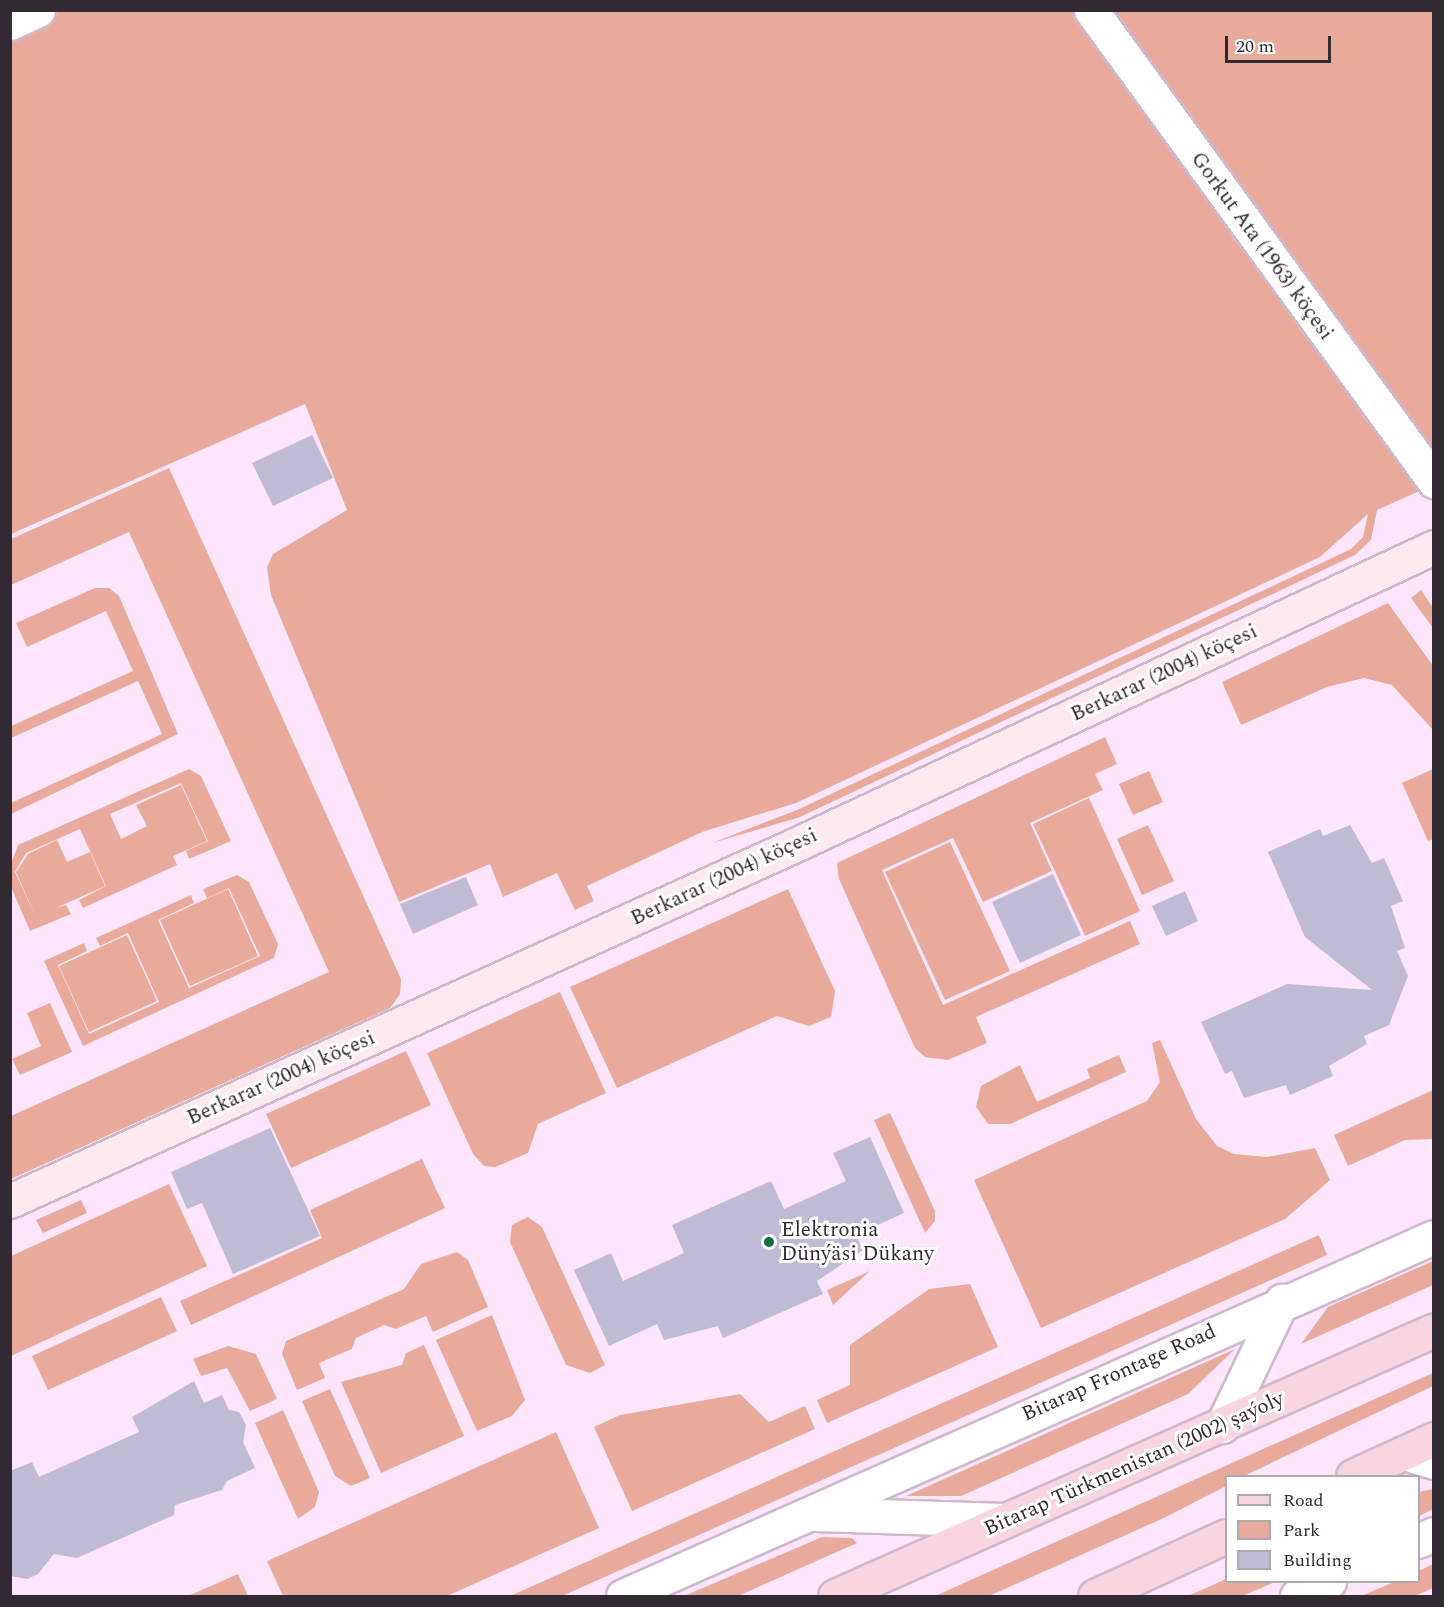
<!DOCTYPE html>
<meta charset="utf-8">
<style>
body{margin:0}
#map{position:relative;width:1444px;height:1607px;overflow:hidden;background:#fde6fc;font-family:Spectral,serif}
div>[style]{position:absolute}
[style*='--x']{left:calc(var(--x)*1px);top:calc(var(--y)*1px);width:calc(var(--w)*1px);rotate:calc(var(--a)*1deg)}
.green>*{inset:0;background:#e8ab9b}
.building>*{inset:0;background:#bfbbd5}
.roads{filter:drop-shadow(2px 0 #ceb8cd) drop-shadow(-2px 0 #ceb8cd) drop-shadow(0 2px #ceb8cd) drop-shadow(0 -2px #ceb8cd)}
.street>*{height:33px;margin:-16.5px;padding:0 16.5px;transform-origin:16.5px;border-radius:16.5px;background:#fff}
.secondary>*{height:33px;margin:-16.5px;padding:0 16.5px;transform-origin:16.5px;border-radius:16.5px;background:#fceaef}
.primary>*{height:33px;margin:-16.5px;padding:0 16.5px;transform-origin:16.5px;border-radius:16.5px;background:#f9d5df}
.dots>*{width:16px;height:16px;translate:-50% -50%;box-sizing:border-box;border:3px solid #fff;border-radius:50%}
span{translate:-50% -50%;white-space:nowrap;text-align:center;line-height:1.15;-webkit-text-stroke:6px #fff;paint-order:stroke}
.street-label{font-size:21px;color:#322a32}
.poi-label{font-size:21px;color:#322a32}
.left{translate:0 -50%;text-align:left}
.frame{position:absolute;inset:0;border:12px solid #322a32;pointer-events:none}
.legend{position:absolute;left:1225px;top:1475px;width:195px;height:108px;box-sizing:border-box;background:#fff;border:2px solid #adaaad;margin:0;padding:8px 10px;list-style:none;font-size:18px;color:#322a32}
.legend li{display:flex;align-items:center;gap:12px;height:30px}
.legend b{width:30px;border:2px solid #adaaad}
.scale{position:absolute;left:1225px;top:36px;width:106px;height:27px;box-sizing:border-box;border:3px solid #322a32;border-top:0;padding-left:8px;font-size:18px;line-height:21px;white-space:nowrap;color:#322a32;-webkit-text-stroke:4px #fff;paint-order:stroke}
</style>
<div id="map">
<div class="green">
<i style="clip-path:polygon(11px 11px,1433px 11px,1433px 485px,1377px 510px,1371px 540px,1355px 555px,800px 817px,712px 843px,797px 810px,1351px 549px,1363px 537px,1368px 514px,1320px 557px,796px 803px,702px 832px,587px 886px,594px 901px,575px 910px,557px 873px,503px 897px,490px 864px,399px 902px,271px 595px,267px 567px,273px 554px,347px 510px,305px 404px,11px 534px)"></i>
<i style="clip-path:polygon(169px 468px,401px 979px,400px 994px,390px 1008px,11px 1179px,11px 1116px,329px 972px,129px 532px,11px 585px,11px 539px)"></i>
<i style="clip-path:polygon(95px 588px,109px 588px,119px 596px,178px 734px,11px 814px,11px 803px,162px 734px,138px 681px,11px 738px,11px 726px,133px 671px,106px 611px,27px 647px,16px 623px)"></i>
<i style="clip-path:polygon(1421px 590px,1433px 608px,1433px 628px,1411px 598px)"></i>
<i style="clip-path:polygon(1388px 603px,1433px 666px,1433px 730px,1392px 685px,1364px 678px,1327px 687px,1241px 725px,1222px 682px)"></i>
<i style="clip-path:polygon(1105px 737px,1117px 764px,1095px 774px,1103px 790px,1030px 823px,1052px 871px,983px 902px,953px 838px,882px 870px,943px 1005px,1130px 921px,1140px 944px,976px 1017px,987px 1043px,948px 1060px,925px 1057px,915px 1048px,839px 879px,837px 863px)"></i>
<i style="clip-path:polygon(189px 769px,201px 776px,231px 841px,189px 859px,186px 851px,208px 841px,181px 783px,110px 814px,121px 839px,147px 826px,136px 805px,181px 785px,207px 841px,146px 868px,173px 856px,177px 865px,83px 908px,79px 900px,106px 886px,80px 829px,26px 853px,15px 872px,36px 918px,16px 872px,28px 854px,57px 840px,67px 862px,90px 852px,105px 886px,56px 908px,66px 905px,71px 914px,30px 931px,11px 887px,11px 864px,18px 845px)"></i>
<i style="clip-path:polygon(1433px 769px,1433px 839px,1428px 841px,1402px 783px)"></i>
<i style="clip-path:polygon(1149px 771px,1163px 802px,1133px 815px,1119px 784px)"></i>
<i style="clip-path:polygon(1089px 798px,1140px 911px,1085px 936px,1033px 824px)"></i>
<i style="clip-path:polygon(1148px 825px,1174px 881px,1142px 895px,1117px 839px)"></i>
<i style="clip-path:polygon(950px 842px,1010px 971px,945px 1000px,885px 872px)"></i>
<i style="clip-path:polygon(237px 875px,249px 882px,278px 944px,274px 958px,83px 1046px,44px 961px,84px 943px,87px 951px,58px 965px,89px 1034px,159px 1002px,128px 933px,100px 946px,96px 938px,191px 895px,194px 903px,158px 920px,189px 988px,260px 956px,229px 888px,207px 898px,203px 889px)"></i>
<i style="clip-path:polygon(228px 889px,258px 956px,190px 986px,160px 920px)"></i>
<i style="clip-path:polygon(788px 889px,835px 991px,831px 1017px,809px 1026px,777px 1016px,617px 1088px,570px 987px)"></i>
<i style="clip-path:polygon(127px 935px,157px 1001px,89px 1032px,59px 966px)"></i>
<i style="clip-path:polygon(560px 992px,606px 1093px,538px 1124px,528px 1153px,495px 1167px,484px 1166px,473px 1154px,427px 1053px)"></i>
<i style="clip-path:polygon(50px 1003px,72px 1052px,20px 1075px,12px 1059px,41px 1046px,27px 1013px)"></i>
<i style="clip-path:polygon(1160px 1040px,1196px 1119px,1217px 1146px,1234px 1154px,1267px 1157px,1315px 1148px,1330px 1180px,1285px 1219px,1041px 1328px,974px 1180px,1147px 1101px,1160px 1082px,1152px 1043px)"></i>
<i style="clip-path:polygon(406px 1051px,431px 1105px,291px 1168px,266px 1114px)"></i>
<i style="clip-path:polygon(1119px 1055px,1126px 1072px,1010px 1124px,988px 1124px,976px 1107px,981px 1086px,1020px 1065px,1037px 1102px,1090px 1078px,1087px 1069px)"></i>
<i style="clip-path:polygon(1433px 1090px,1433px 1139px,1405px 1140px,1348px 1166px,1334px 1135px)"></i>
<i style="clip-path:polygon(890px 1113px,935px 1211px,935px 1221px,925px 1233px,874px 1120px)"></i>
<i style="clip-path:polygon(422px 1159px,445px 1208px,191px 1325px,180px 1301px,322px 1238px,310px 1210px)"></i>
<i style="clip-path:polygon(169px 1184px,207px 1266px,11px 1356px,11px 1256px)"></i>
<i style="clip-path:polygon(81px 1200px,87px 1213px,43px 1233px,36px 1220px)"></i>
<i style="clip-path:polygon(528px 1217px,542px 1227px,605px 1365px,590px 1373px,566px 1365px,510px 1242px,512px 1225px)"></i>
<i style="clip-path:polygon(1319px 1235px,1327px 1255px,562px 1596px,510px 1596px)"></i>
<i style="clip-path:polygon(457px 1252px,468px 1260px,488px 1307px,433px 1332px,426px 1316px,396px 1329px,384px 1325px,356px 1338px,352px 1349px,319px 1363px,325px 1378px,297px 1390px,282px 1354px,286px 1341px,404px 1289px,421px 1264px)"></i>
<i style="clip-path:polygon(1433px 1261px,1433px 1285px,1301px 1344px,1328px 1307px)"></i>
<i style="clip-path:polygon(870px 1271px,833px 1305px,827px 1290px)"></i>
<i style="clip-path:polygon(970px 1284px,998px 1347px,827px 1423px,817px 1400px,850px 1385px,850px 1345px,929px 1289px)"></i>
<i style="clip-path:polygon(161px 1297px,177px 1331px,48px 1390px,32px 1356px)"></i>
<i style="clip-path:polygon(492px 1315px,525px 1400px,512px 1416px,477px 1431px,436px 1340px)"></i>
<i style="clip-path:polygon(424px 1345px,464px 1436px,381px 1473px,341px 1382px,402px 1365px,406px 1353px)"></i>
<i style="clip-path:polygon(228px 1346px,256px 1354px,277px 1399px,250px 1411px,227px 1368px,201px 1376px,193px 1359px)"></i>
<i style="clip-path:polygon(1235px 1349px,1188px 1394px,961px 1496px,906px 1496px)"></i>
<i style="clip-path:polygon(1433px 1373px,1433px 1386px,1244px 1476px,1226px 1476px,1226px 1486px,1166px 1517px,989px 1596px,935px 1596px)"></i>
<i style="clip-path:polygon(330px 1389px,370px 1478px,351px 1486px,335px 1476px,302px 1401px)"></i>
<i style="clip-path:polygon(740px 1394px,769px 1422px,805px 1406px,815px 1429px,632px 1511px,594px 1427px,620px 1415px)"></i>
<i style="clip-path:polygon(283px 1410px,319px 1492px,315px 1507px,298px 1519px,255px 1423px)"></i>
<i style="clip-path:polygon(556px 1432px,599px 1528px,447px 1596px,283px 1596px,267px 1561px)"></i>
<i style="clip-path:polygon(1433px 1489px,1433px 1509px,1419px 1516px,1419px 1492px)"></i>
<i style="clip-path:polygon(822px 1537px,852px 1538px,857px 1543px,738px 1596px,684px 1596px)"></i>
<i style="clip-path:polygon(1433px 1564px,1433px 1588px,1415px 1596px,1361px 1596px,1394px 1582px,1418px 1582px,1419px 1571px)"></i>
<i style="clip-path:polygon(238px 1574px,248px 1596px,188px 1596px)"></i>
<i style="clip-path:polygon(1226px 1579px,1226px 1582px,1275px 1582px,1242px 1596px,1188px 1596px)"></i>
</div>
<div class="building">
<i style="clip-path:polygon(312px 435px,333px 478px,273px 506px,252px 463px)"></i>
<i style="clip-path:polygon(1350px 825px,1372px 863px,1384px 858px,1403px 901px,1391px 906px,1405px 948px,1397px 951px,1408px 976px,1389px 1025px,1364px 1036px,1367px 1044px,1329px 1066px,1333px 1076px,1290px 1095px,1286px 1085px,1244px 1098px,1232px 1071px,1225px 1074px,1201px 1022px,1287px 984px,1372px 990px,1305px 937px,1268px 852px,1320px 829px,1323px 836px)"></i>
<i style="clip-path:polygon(1053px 874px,1081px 935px,1020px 963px,992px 902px)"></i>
<i style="clip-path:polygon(466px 877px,478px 905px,413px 934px,400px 904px)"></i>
<i style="clip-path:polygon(1185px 891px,1198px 921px,1166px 936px,1152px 906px)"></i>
<i style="clip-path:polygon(270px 1128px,320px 1236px,233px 1274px,202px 1203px,187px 1209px,171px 1172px)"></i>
<i style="clip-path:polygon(870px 1137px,904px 1213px,856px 1235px,863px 1250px,817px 1281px,823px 1294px,723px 1338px,718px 1326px,664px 1340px,657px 1324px,609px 1346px,574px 1270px,611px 1253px,623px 1281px,684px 1253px,672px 1225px,771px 1181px,784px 1209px,846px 1181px,833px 1153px)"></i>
<i style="clip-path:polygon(194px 1381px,204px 1403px,222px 1395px,229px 1410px,239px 1412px,246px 1425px,243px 1442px,255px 1468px,227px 1481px,222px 1490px,175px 1505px,174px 1515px,77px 1558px,54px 1554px,38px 1574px,27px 1579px,10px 1576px,10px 1471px,32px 1462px,39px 1477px,139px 1432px,132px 1417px)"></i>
</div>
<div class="roads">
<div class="street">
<i style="--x:1091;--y:10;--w:583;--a:53.94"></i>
<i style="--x:10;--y:23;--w:31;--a:-25"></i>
<i style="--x:1222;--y:1426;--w:139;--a:-64.4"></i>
<i style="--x:1404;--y:1453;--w:31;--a:17"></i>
<i style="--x:814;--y:1514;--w:191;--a:1.8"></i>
<i style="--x:1418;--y:1541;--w:17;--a:-24"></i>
<i style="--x:623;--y:1596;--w:887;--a:-23.88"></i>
<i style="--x:1297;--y:1596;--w:35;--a:-24"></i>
</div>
<div class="secondary">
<i style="--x:10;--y:1201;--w:864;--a:-24.4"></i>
<i style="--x:797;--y:844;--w:703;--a:-25"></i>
</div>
<div class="primary">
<i style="--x:1353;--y:1476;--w:89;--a:-24.6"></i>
<i style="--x:835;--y:1596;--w:655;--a:-23.94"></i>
<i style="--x:1095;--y:1596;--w:144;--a:-24.6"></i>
</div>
</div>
<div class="dots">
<i style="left:769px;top:1242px;background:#0d6e43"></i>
</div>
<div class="street-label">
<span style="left:1262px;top:246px;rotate:54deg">Gorkut Ata (1963) köçesi</span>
<span style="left:1164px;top:673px;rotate:-25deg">Berkarar (2004) köçesi</span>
<span style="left:724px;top:877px;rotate:-25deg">Berkarar (2004) köçesi</span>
<span style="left:281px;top:1078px;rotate:-24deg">Berkarar (2004) köçesi</span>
<span style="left:1119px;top:1373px;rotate:-24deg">Bitarap Frontage Road</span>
<span style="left:1134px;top:1464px;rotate:-24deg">Bitarap Türkmenistan (2002) şaýoly</span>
</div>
<div class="poi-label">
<span class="left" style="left:781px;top:1242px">Elektronia<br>Dünýäsi Dükany</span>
</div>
<div class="frame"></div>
<ul class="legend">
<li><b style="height:8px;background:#f9d5df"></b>Road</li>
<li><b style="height:16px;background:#e8ab9b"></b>Park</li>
<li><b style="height:16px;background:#bfbbd5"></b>Building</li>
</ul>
<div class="scale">20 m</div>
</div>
